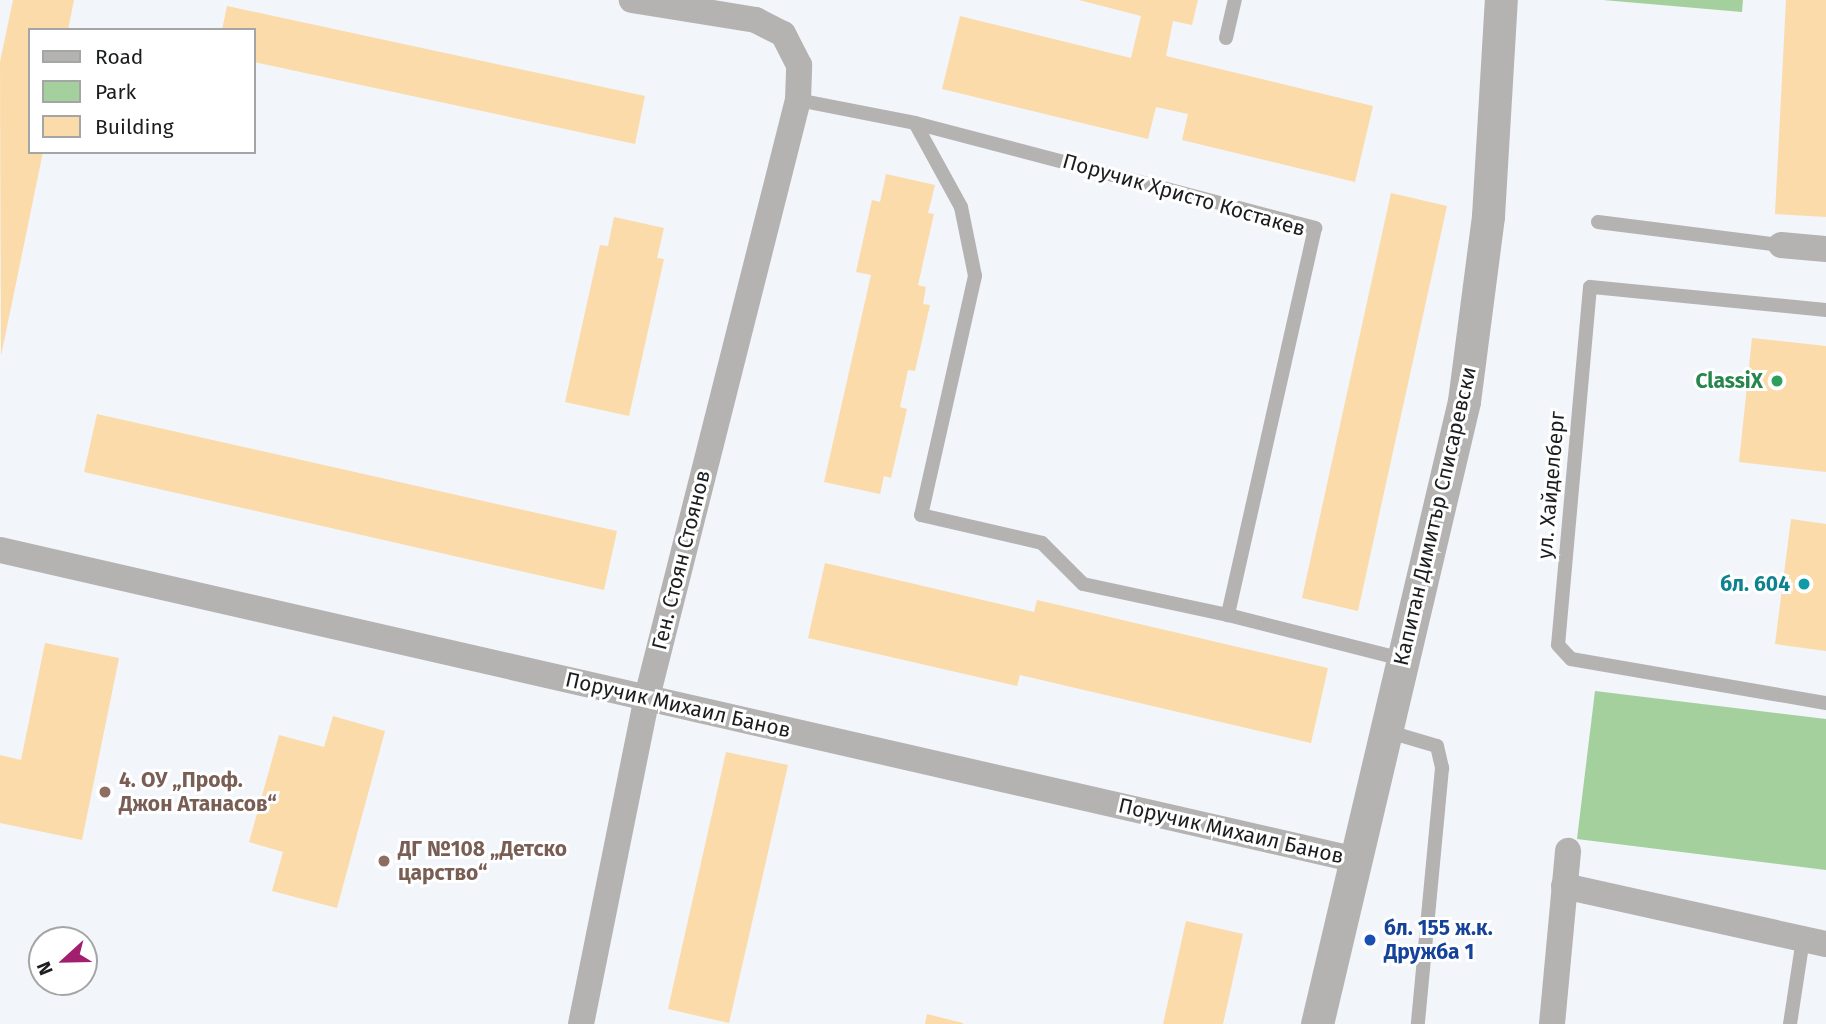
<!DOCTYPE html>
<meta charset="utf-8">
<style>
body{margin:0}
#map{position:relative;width:1826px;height:1024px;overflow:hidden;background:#f2f5f9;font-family:"Fira Sans",sans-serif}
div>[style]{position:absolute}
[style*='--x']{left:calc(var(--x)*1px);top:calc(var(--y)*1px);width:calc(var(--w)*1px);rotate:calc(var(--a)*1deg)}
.green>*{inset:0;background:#a3d09c}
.building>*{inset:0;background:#fbdbaa}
.service>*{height:14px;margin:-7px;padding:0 7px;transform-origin:7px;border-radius:7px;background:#b5b2b2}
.minor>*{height:26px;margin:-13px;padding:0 13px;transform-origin:13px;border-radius:13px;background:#b5b2b2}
.tertiary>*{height:33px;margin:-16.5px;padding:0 16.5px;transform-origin:16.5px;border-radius:16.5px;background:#b5b2b2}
.dots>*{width:19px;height:19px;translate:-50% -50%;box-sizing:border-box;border:4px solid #fff;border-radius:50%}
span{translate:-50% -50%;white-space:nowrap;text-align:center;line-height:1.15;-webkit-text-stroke:6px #fff;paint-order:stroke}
.street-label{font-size:21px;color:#1c1d1f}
.leisure-label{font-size:21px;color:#27864d;font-weight:700}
.right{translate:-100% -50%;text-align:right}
.culture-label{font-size:21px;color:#0d838f;font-weight:700}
.education-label{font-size:21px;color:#785e54;font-weight:700}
.left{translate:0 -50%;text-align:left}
.transit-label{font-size:21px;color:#164399;font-weight:700}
.legend{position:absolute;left:28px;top:28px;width:228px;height:126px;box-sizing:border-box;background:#fff;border:2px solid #a4a5a5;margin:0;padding:9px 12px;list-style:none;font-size:21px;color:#1c1d1f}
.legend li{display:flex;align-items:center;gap:14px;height:35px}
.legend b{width:35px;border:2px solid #a4a5a5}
.north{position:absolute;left:28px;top:926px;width:70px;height:70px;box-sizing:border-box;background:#fff;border:2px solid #a4a5a5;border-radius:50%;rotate:248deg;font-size:19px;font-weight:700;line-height:28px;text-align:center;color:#1c1d1f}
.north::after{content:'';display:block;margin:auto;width:24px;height:32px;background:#a21f6e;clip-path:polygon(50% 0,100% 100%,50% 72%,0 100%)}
</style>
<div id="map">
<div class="green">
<i style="clip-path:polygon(1603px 0,1743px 0,1742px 12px)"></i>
<i style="clip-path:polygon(1595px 691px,1826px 719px,1826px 870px,1577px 839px)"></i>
</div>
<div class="building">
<i style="clip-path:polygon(13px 0,74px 0,68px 30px,30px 30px,30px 152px,43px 152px,1px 356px,0 62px)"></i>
<i style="clip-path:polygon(1079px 0,1198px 0,1192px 25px,1173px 21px,1166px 56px,1373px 106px,1355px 182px,1182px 140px,1188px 114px,1156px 107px,1148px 139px,942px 89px,960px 16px,1131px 58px,1141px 16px)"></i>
<i style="clip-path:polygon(1786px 0,1826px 0,1826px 217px,1775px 214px)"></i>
<i style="clip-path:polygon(227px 6px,645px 96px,635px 144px,254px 62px,254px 30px,222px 30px)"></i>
<i style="clip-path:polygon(886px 174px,935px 185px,928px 213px,934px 214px,918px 285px,926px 287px,923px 304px,930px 305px,915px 371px,908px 370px,900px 407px,907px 409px,891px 478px,884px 476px,880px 494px,824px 482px,871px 275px,856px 272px,872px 200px,880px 202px)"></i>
<i style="clip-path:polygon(1391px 193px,1447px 206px,1358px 611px,1302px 598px)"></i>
<i style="clip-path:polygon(614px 217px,664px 228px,657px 258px,664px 259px,629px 416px,565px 402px,600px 245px,608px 246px)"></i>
<i style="clip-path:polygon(1752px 338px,1826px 346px,1826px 472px,1739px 462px)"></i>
<i style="clip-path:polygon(97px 414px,617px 531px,604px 590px,84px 472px)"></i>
<i style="clip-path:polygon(1791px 519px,1826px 524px,1826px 651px,1775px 644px)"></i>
<i style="clip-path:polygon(825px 563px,1034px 612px,1037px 600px,1328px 668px,1311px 743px,1020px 675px,1017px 686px,808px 638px)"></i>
<i style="clip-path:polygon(45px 643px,119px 658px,82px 840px,0 823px,0 755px,21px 760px)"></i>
<i style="clip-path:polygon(333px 716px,385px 731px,337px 908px,272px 891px,283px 852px,249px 842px,279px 735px,324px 747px)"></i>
<i style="clip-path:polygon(726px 752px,788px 765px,729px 1023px,668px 1009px)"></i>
<i style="clip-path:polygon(1186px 921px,1243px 934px,1223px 1024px,1163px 1024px)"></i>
<i style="clip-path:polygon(927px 1014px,963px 1023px,963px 1024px,925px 1024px)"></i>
</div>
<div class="service">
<i style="--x:1226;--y:38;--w:39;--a:-77"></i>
<i style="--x:798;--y:100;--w:119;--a:11.1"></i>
<i style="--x:915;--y:123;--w:414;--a:14.7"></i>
<i style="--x:1315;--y:228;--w:397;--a:102.7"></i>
<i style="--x:1228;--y:615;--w:179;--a:14.2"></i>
<i style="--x:915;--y:123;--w:96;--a:61.3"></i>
<i style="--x:961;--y:207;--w:70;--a:78.5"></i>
<i style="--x:975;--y:276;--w:245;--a:102.7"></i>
<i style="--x:921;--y:515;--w:124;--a:13"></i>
<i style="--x:1042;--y:543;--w:58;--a:45"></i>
<i style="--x:1083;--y:584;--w:148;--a:12.1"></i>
<i style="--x:1598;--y:222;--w:184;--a:7.2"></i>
<i style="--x:1826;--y:310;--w:237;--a:-174.4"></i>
<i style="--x:1590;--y:287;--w:359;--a:95.1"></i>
<i style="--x:1558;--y:645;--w:19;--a:47"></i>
<i style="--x:1571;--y:659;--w:259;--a:9.8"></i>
<i style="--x:1386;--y:731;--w:53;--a:16.4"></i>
<i style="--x:1437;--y:746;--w:23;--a:77"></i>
<i style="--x:1442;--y:768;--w:257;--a:95.4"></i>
<i style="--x:1790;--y:1024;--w:86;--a:-81.3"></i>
</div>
<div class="minor">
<i style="--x:1781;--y:245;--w:45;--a:5.1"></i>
<i style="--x:0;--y:550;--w:1392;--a:12.87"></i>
<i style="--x:1564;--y:886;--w:268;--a:12.5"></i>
<i style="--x:581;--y:1024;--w:334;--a:-78.6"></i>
<i style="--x:647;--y:697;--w:616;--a:-75.81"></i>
<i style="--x:798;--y:100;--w:35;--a:-88"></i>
<i style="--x:799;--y:65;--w:35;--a:-117"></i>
<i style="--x:783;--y:34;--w:30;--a:-153"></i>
<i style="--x:756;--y:20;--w:126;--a:-170.8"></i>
<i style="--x:1552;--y:1024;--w:174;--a:-84.7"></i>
</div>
<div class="tertiary">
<i style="--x:1317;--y:1024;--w:640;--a:-76.72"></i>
<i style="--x:1464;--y:401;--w:187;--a:-82.6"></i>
<i style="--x:1488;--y:216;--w:216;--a:-86.6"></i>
</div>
<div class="dots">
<i style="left:1777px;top:381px;background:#2e9e5b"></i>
<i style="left:1804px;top:584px;background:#0f9aa8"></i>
<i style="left:105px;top:792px;background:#8d6e63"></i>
<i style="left:384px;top:861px;background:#8d6e63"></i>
<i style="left:1370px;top:940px;background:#1a4fb4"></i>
</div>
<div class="street-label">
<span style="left:1184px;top:195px;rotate:16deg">Поручик Христо Костакев</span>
<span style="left:1551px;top:485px;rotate:-85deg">ул. Хайделберг</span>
<span style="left:1435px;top:516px;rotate:-77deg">Капитан Димитър Списаревски</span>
<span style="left:681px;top:560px;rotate:-76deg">Ген. Стоян Стоянов</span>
<span style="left:678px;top:705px;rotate:13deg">Поручик Михаил Банов</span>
<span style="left:1231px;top:831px;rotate:13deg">Поручик Михаил Банов</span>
</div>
<div class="leisure-label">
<span class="right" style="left:1763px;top:381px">ClassiX</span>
</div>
<div class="culture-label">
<span class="right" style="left:1790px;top:584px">бл. 604</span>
</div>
<div class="education-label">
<span class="left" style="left:119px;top:792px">4. ОУ „Проф.<br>Джон Атанасов“</span>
<span class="left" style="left:398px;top:861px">ДГ №108 „Детско<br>царство“</span>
</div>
<div class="transit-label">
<span class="left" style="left:1384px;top:940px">бл. 155 ж.к.<br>Дружба 1</span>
</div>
<ul class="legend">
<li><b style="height:9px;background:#b5b2b2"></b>Road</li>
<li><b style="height:19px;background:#a3d09c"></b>Park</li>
<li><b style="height:19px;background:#fbdbaa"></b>Building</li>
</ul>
<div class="north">N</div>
</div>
